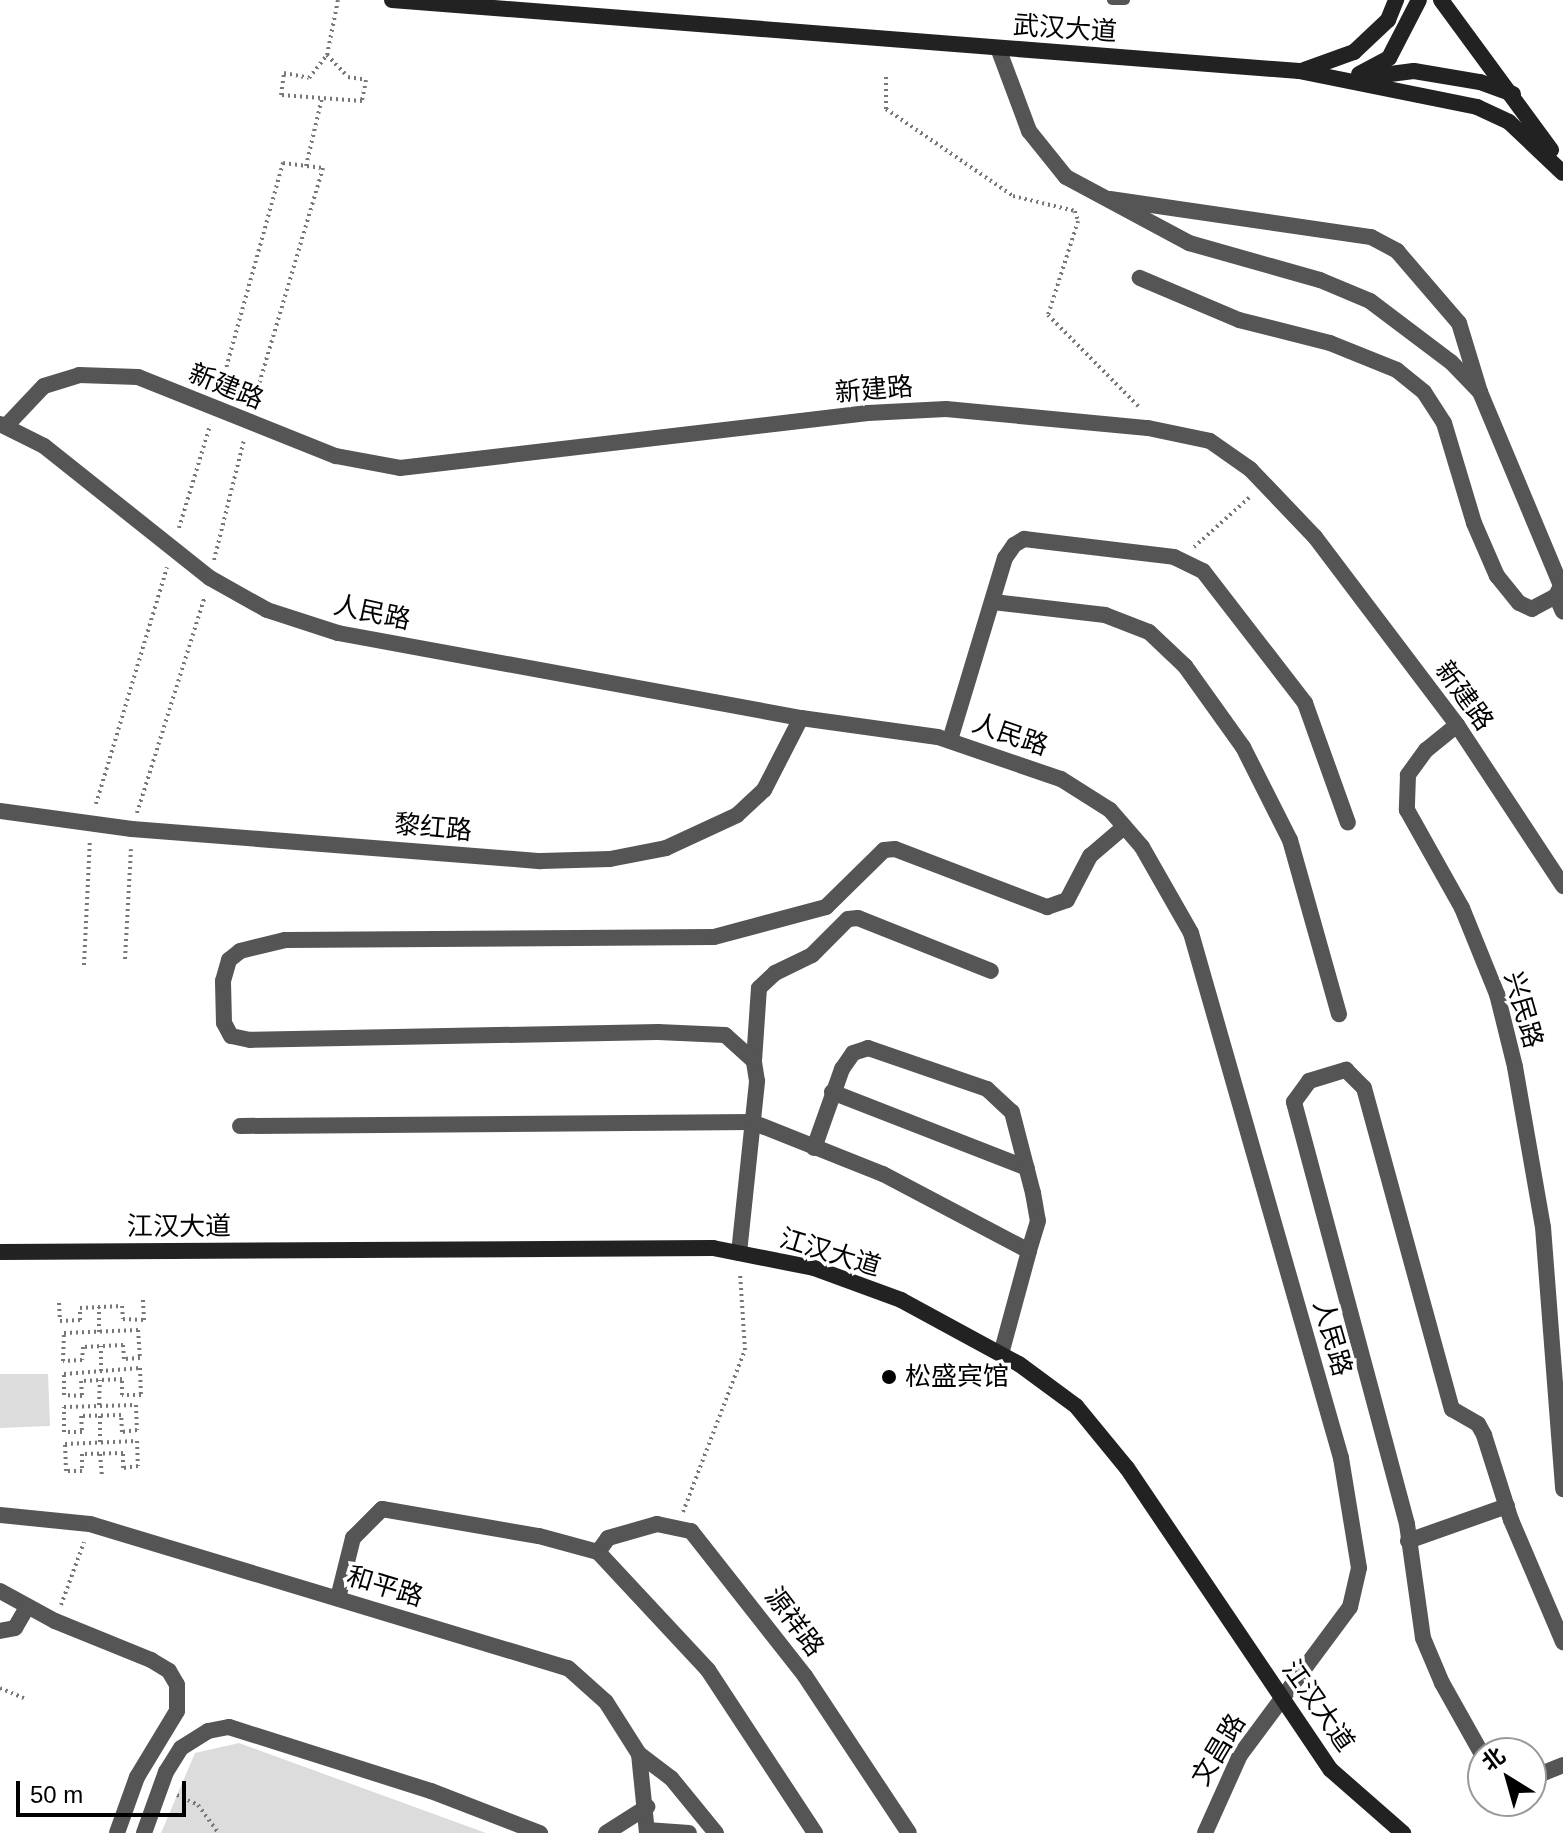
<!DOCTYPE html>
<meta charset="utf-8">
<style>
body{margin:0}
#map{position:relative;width:1563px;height:1833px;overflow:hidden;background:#fff;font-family:Helvetica,"Noto Sans SC",sans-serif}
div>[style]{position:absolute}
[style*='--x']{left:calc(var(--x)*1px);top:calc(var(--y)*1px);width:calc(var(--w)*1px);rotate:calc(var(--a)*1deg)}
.green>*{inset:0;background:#dcdcdc}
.path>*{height:4px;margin-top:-2px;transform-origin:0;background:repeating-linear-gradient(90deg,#777 0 2px,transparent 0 6px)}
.lane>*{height:10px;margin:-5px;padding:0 5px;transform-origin:5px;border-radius:5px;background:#555}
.street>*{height:16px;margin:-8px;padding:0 8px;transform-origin:8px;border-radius:8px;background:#555}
.secondary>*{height:16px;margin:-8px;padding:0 8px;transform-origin:8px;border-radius:8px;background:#222}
.dots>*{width:22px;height:22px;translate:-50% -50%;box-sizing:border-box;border:4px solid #fff;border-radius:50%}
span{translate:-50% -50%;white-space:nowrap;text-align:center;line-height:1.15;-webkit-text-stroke:7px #fff;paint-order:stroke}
.street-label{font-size:26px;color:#000}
.poi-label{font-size:26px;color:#000}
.left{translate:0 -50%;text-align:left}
.north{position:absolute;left:1467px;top:1737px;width:80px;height:80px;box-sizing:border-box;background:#fff;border:2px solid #999;border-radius:50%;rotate:323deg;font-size:22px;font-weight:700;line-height:32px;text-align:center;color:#000}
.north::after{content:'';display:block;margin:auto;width:28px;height:36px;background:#000;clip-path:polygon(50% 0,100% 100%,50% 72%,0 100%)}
.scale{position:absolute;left:16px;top:1781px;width:170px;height:36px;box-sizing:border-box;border:4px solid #000;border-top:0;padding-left:10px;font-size:24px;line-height:28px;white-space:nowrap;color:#000;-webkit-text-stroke:6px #fff;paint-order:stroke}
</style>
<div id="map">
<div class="green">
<i style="clip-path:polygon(0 1374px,48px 1374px,50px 1426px,0 1428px)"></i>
<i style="clip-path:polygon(239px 1743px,486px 1833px,161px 1833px,195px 1753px)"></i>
</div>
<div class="path">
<i style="--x:327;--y:55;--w:30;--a:46"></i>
<i style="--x:348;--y:77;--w:18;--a:9"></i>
<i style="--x:366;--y:80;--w:21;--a:101"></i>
<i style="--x:362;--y:101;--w:81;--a:-175.8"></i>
<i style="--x:281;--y:95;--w:22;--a:-82"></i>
<i style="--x:284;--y:73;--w:25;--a:11"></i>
<i style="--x:309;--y:78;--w:29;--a:-52"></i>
<i style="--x:327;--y:55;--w:56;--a:-78.7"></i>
<i style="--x:886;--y:77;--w:32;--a:90"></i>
<i style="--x:886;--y:109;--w:154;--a:34.4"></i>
<i style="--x:1013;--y:196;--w:64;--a:13.6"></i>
<i style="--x:1075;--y:211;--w:10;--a:73"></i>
<i style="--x:1078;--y:221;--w:99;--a:107.7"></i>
<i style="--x:1048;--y:315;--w:129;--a:45.3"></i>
<i style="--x:306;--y:166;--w:70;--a:-76.8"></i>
<i style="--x:220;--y:390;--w:236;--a:-74.5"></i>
<i style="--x:283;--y:163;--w:40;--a:7.1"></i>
<i style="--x:323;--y:168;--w:247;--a:106.5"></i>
<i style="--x:179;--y:528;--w:108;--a:-73.2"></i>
<i style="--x:1194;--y:547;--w:75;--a:-41.8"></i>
<i style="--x:214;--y:560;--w:124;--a:-76"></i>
<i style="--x:96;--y:804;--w:247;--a:-73.3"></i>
<i style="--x:137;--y:813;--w:227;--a:-72.6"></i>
<i style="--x:125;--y:959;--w:110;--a:-86.9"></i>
<i style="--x:84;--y:965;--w:125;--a:-87.3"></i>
<i style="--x:59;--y:1303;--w:18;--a:87"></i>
<i style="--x:60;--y:1321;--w:20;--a:-3"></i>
<i style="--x:80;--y:1320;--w:12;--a:-90"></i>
<i style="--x:80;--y:1308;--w:42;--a:-2.7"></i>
<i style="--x:122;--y:1306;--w:13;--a:86"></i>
<i style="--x:123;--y:1319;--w:21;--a:3"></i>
<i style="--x:144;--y:1320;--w:21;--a:-93"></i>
<i style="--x:138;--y:1330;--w:28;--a:86"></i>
<i style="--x:140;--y:1358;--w:16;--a:176"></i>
<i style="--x:124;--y:1359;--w:14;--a:-94"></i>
<i style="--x:123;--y:1345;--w:40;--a:177.1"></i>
<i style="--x:83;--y:1347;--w:13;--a:94"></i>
<i style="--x:82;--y:1360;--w:19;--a:177"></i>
<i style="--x:63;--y:1361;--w:28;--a:-88"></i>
<i style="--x:64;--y:1333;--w:74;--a:-2.3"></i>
<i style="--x:99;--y:1332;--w:25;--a:-90"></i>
<i style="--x:140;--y:1368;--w:27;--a:88"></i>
<i style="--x:141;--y:1395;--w:19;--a:180"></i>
<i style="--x:122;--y:1395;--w:16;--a:-90"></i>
<i style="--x:122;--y:1379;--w:41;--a:177.2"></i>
<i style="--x:81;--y:1381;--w:15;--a:86"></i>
<i style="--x:82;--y:1396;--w:18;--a:-177"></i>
<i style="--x:64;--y:1395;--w:21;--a:-90"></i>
<i style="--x:64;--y:1374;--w:76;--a:-4.5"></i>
<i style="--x:101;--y:1371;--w:25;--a:-90"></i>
<i style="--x:99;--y:1405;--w:25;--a:-88"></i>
<i style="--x:136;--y:1405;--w:25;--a:88"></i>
<i style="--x:137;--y:1430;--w:15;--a:172"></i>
<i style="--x:122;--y:1432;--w:17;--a:-93"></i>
<i style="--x:121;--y:1415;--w:40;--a:178.6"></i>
<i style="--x:81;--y:1416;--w:16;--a:86"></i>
<i style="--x:82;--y:1432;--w:18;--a:180"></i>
<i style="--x:64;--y:1432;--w:25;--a:-90"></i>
<i style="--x:64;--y:1407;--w:72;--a:-1.6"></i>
<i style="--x:100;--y:1416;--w:27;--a:90"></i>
<i style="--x:137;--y:1441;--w:25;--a:88"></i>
<i style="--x:138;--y:1466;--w:15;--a:172"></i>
<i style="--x:123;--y:1468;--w:15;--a:-90"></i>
<i style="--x:123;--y:1453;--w:41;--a:178.6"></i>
<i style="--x:82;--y:1454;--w:17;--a:90"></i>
<i style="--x:82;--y:1471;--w:16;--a:180"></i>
<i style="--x:66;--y:1471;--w:27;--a:-92"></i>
<i style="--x:65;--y:1444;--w:72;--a:-2.4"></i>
<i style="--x:100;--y:1454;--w:24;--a:85"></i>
<i style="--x:683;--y:1512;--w:173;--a:-69.1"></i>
<i style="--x:745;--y:1350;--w:77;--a:-93.7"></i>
<i style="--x:61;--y:1605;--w:67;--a:-69.9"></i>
<i style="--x:0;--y:1688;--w:26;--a:23"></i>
<i style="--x:177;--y:1795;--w:23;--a:25"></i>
<i style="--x:198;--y:1805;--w:34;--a:54"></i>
</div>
<div class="lane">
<i style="--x:1112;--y:0;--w:13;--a:0"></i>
</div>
<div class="street">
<i style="--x:998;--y:48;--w:89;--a:69.5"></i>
<i style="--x:1029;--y:131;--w:59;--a:51.2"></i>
<i style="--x:1066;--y:177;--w:140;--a:28.2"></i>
<i style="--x:1189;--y:243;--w:136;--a:15.8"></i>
<i style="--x:1320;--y:280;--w:54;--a:22.8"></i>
<i style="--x:1370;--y:301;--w:101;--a:37"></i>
<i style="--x:1451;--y:362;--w:42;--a:46"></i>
<i style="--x:1480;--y:392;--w:210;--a:67.3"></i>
<i style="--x:1561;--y:586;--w:11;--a:117"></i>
<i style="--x:1556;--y:596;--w:27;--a:152"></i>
<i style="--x:1532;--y:609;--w:14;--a:-155"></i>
<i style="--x:1519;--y:603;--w:35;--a:-129"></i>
<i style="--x:1497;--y:576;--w:58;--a:-113.5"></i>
<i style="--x:1474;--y:523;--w:104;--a:-106.7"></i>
<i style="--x:1444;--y:423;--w:37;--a:-123"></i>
<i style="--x:1424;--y:392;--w:35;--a:-141"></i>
<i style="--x:1397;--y:370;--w:72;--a:-158.1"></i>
<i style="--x:1330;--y:343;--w:94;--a:-165.8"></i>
<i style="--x:1239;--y:320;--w:108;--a:-157"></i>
<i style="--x:1110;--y:199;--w:264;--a:8.3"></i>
<i style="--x:1371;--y:237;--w:30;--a:28"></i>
<i style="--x:1397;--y:251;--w:95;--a:49.3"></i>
<i style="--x:1459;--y:323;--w:72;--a:73.1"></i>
<i style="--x:0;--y:424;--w:49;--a:26.6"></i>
<i style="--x:44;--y:446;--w:212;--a:38.5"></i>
<i style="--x:210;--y:578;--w:65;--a:29.3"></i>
<i style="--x:267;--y:610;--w:75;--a:17.9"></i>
<i style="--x:338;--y:633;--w:471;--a:10.4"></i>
<i style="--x:801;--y:718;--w:138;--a:7.9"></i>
<i style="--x:938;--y:737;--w:130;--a:18.9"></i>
<i style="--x:1061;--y:779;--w:58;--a:32.3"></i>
<i style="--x:1110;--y:810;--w:49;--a:49.1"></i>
<i style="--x:1142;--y:847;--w:99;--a:60.3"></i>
<i style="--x:1191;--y:933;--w:546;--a:74.05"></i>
<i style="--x:1341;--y:1458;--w:111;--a:80.7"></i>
<i style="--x:1359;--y:1568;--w:40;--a:103"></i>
<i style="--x:1350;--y:1607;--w:184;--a:126.6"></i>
<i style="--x:1240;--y:1755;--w:85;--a:114.2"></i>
<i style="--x:6;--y:426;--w:55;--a:-46.5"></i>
<i style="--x:44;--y:386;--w:37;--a:-17"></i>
<i style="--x:79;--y:375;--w:59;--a:1.9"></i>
<i style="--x:138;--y:377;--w:213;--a:21.8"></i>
<i style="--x:336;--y:456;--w:65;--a:10.6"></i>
<i style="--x:400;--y:468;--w:471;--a:-6.7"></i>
<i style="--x:868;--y:413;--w:78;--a:-2.9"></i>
<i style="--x:946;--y:409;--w:203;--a:5.4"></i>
<i style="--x:1148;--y:428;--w:63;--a:11.8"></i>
<i style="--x:1210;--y:441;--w:49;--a:35"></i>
<i style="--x:1250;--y:469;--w:94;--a:46.3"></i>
<i style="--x:1315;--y:537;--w:236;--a:52.9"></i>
<i style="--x:1457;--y:725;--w:193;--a:56.6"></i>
<i style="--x:1556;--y:596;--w:17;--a:66"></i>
<i style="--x:993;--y:602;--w:113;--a:6.6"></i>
<i style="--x:1105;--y:615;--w:47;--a:21.1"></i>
<i style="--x:1149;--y:632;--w:50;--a:43.4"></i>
<i style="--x:1185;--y:666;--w:100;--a:54.4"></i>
<i style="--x:1243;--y:747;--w:104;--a:63.2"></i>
<i style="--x:1290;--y:840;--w:181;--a:74.3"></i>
<i style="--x:1457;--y:725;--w:40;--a:141"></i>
<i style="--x:1426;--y:750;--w:31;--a:126"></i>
<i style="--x:1408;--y:775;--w:35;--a:92"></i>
<i style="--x:1407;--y:810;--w:112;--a:60.7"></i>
<i style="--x:1462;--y:908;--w:93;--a:67.9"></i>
<i style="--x:1497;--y:994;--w:75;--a:76.1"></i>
<i style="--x:1515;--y:1067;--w:162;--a:80.1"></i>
<i style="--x:1543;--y:1227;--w:263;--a:85.6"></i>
<i style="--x:950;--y:740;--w:190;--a:-73.2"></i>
<i style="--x:1005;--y:558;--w:16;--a:-55"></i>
<i style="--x:1014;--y:545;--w:12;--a:-31"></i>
<i style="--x:1024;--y:539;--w:151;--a:6.8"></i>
<i style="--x:1174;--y:557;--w:32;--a:26"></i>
<i style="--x:1203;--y:571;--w:167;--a:52.3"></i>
<i style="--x:1305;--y:703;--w:127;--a:70.3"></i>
<i style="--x:0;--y:811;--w:133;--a:7.8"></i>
<i style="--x:132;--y:829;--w:410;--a:4.5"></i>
<i style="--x:541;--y:861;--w:69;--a:-1.7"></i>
<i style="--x:610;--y:859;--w:57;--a:-11.1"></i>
<i style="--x:666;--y:848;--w:78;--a:-24.9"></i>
<i style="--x:737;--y:815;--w:37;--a:-43"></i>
<i style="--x:764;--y:790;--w:81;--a:-62.8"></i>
<i style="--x:754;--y:1061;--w:73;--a:-86.1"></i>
<i style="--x:759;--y:988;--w:22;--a:-43"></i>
<i style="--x:775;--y:973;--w:41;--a:-25.9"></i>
<i style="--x:812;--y:955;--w:51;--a:-45"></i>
<i style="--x:848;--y:919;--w:10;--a:-6"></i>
<i style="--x:858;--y:918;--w:143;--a:21.7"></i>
<i style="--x:832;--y:1092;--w:209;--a:21.3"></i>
<i style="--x:240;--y:1126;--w:512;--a:-0.45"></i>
<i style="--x:752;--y:1122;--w:141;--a:21.7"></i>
<i style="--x:883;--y:1174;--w:165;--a:27.8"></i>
<i style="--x:1029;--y:1251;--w:107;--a:105.2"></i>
<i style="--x:814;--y:1148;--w:84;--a:-70.5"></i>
<i style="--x:842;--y:1069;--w:19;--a:-55"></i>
<i style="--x:853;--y:1053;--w:16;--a:-18"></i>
<i style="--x:868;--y:1048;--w:126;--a:19"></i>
<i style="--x:987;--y:1089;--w:34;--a:43"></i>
<i style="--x:1012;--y:1112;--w:84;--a:75.5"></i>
<i style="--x:1033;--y:1193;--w:28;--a:80"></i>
<i style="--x:1038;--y:1221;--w:31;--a:107"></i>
<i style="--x:739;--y:1253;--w:173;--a:-84"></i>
<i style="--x:757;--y:1081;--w:20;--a:-99"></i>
<i style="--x:754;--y:1061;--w:39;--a:-138"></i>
<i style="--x:725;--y:1035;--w:67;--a:-177.4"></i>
<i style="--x:658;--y:1032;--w:408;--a:178.9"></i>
<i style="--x:250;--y:1040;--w:19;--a:-168"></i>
<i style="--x:231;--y:1036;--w:15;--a:-118"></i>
<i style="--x:224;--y:1023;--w:42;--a:-91.4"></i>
<i style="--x:223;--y:981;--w:22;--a:-74"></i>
<i style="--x:229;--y:960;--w:14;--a:-39"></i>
<i style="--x:240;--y:951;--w:46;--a:-13.7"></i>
<i style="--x:285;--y:940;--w:429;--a:-0.4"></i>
<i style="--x:714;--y:937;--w:116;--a:-15"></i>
<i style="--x:826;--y:907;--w:81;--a:-44.5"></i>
<i style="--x:884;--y:850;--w:11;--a:-5"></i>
<i style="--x:895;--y:849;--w:163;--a:20.9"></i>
<i style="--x:1047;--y:907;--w:21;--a:-19"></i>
<i style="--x:1067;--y:900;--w:50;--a:-62.4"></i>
<i style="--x:1090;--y:856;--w:45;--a:-40.5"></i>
<i style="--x:0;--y:1515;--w:90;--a:5.7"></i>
<i style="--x:90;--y:1524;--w:499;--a:16.8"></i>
<i style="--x:568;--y:1668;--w:51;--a:41.8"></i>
<i style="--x:606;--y:1702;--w:62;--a:57.6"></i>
<i style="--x:639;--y:1754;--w:79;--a:84.2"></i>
<i style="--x:1408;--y:1541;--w:105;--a:-19.5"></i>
<i style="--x:598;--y:1552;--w:17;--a:-54"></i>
<i style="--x:608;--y:1538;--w:51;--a:-15.9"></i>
<i style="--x:657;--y:1524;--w:35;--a:12"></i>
<i style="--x:691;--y:1531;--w:184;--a:51.8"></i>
<i style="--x:805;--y:1676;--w:188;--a:56.5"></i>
<i style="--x:0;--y:1591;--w:63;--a:28.6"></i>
<i style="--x:55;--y:1621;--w:104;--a:22.1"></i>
<i style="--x:151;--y:1660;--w:21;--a:31"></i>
<i style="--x:169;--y:1671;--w:16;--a:60"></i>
<i style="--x:177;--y:1685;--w:26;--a:90"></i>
<i style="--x:177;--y:1711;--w:77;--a:121.2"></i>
<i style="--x:137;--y:1777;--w:59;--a:109.7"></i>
<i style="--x:338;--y:1598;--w:62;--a:-76"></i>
<i style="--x:353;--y:1538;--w:41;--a:-45"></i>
<i style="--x:382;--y:1509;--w:159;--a:9.8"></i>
<i style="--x:539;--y:1536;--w:61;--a:15.2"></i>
<i style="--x:598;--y:1552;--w:161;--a:47"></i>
<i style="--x:708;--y:1670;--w:195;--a:56.7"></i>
<i style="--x:0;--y:1631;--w:15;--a:-11"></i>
<i style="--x:15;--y:1628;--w:24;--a:-60"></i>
<i style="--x:639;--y:1754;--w:40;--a:37"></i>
<i style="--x:671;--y:1778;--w:71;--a:50.7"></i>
<i style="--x:1483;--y:1756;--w:84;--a:-119.3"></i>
<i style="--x:1442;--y:1683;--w:49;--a:-112.9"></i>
<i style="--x:1423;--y:1638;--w:115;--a:-98"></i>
<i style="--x:1407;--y:1524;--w:437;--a:-105"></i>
<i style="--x:1294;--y:1102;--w:26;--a:-54"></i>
<i style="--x:1309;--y:1081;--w:39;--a:-17"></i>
<i style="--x:1346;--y:1070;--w:25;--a:45"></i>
<i style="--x:1364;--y:1088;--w:333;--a:74.7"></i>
<i style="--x:1452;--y:1409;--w:30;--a:30"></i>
<i style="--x:1478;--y:1424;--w:13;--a:61"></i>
<i style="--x:1484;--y:1435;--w:89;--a:72.4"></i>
<i style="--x:1511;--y:1520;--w:133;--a:66.9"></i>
<i style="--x:1531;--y:1778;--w:35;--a:-22"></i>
<i style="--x:647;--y:1830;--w:42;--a:4.1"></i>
<i style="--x:144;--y:1833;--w:65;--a:-70.2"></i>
<i style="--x:166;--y:1772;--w:28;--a:-58"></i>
<i style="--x:181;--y:1748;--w:32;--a:-32"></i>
<i style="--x:208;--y:1731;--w:21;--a:-11"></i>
<i style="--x:229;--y:1727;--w:212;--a:17.6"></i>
<i style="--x:431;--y:1791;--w:117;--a:21.1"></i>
<i style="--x:606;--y:1833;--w:49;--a:-32.4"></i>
</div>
<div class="secondary">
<i style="--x:392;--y:0;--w:910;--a:4.48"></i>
<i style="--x:1299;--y:71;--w:182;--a:11.4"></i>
<i style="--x:1477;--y:107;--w:35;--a:25"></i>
<i style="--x:1509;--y:122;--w:74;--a:43.4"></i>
<i style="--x:1441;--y:0;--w:186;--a:53.7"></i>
<i style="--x:1304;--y:70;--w:53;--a:-19.8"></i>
<i style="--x:1354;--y:52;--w:47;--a:-43.3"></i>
<i style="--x:1388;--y:20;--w:22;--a:-68"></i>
<i style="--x:1359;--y:74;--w:34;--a:-28"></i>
<i style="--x:1389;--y:58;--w:65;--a:-62.7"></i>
<i style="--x:1359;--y:78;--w:55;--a:-7.3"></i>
<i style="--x:1414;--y:71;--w:67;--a:9.5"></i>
<i style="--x:1480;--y:82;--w:35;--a:20"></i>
<i style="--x:0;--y:1252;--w:713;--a:-0.32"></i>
<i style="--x:713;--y:1248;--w:103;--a:11.2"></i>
<i style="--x:814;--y:1268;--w:93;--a:20.2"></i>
<i style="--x:901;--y:1300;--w:134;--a:28.5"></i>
<i style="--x:1019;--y:1364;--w:71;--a:36.4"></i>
<i style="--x:1076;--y:1406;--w:80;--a:50.6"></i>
<i style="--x:1127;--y:1468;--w:364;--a:56"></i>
<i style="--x:1331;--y:1770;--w:96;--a:41.2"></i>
</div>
<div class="dots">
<i style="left:889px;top:1377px;background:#000"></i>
</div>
<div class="street-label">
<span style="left:1065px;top:29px;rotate:4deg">武汉大道</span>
<span style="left:226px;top:387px;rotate:22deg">新建路</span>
<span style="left:874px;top:390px;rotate:-5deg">新建路</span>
<span style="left:372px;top:613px;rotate:12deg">人民路</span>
<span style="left:1464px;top:696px;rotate:54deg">新建路</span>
<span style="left:1010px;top:735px;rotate:19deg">人民路</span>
<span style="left:433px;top:828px;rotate:5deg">黎红路</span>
<span style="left:1523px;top:1010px;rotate:74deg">兴民路</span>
<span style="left:179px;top:1227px">江汉大道</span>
<span style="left:830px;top:1253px;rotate:17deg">江汉大道</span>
<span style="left:1332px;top:1338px;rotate:74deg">人民路</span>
<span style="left:385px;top:1587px;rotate:17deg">和平路</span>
<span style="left:794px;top:1622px;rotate:53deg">源祥路</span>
<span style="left:1318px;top:1706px;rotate:55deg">江汉大道</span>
<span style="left:1219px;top:1750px;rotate:-59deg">文昌路</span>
</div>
<div class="poi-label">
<span class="left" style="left:905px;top:1377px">松盛宾馆</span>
</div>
<div class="north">北</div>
<div class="scale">50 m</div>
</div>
